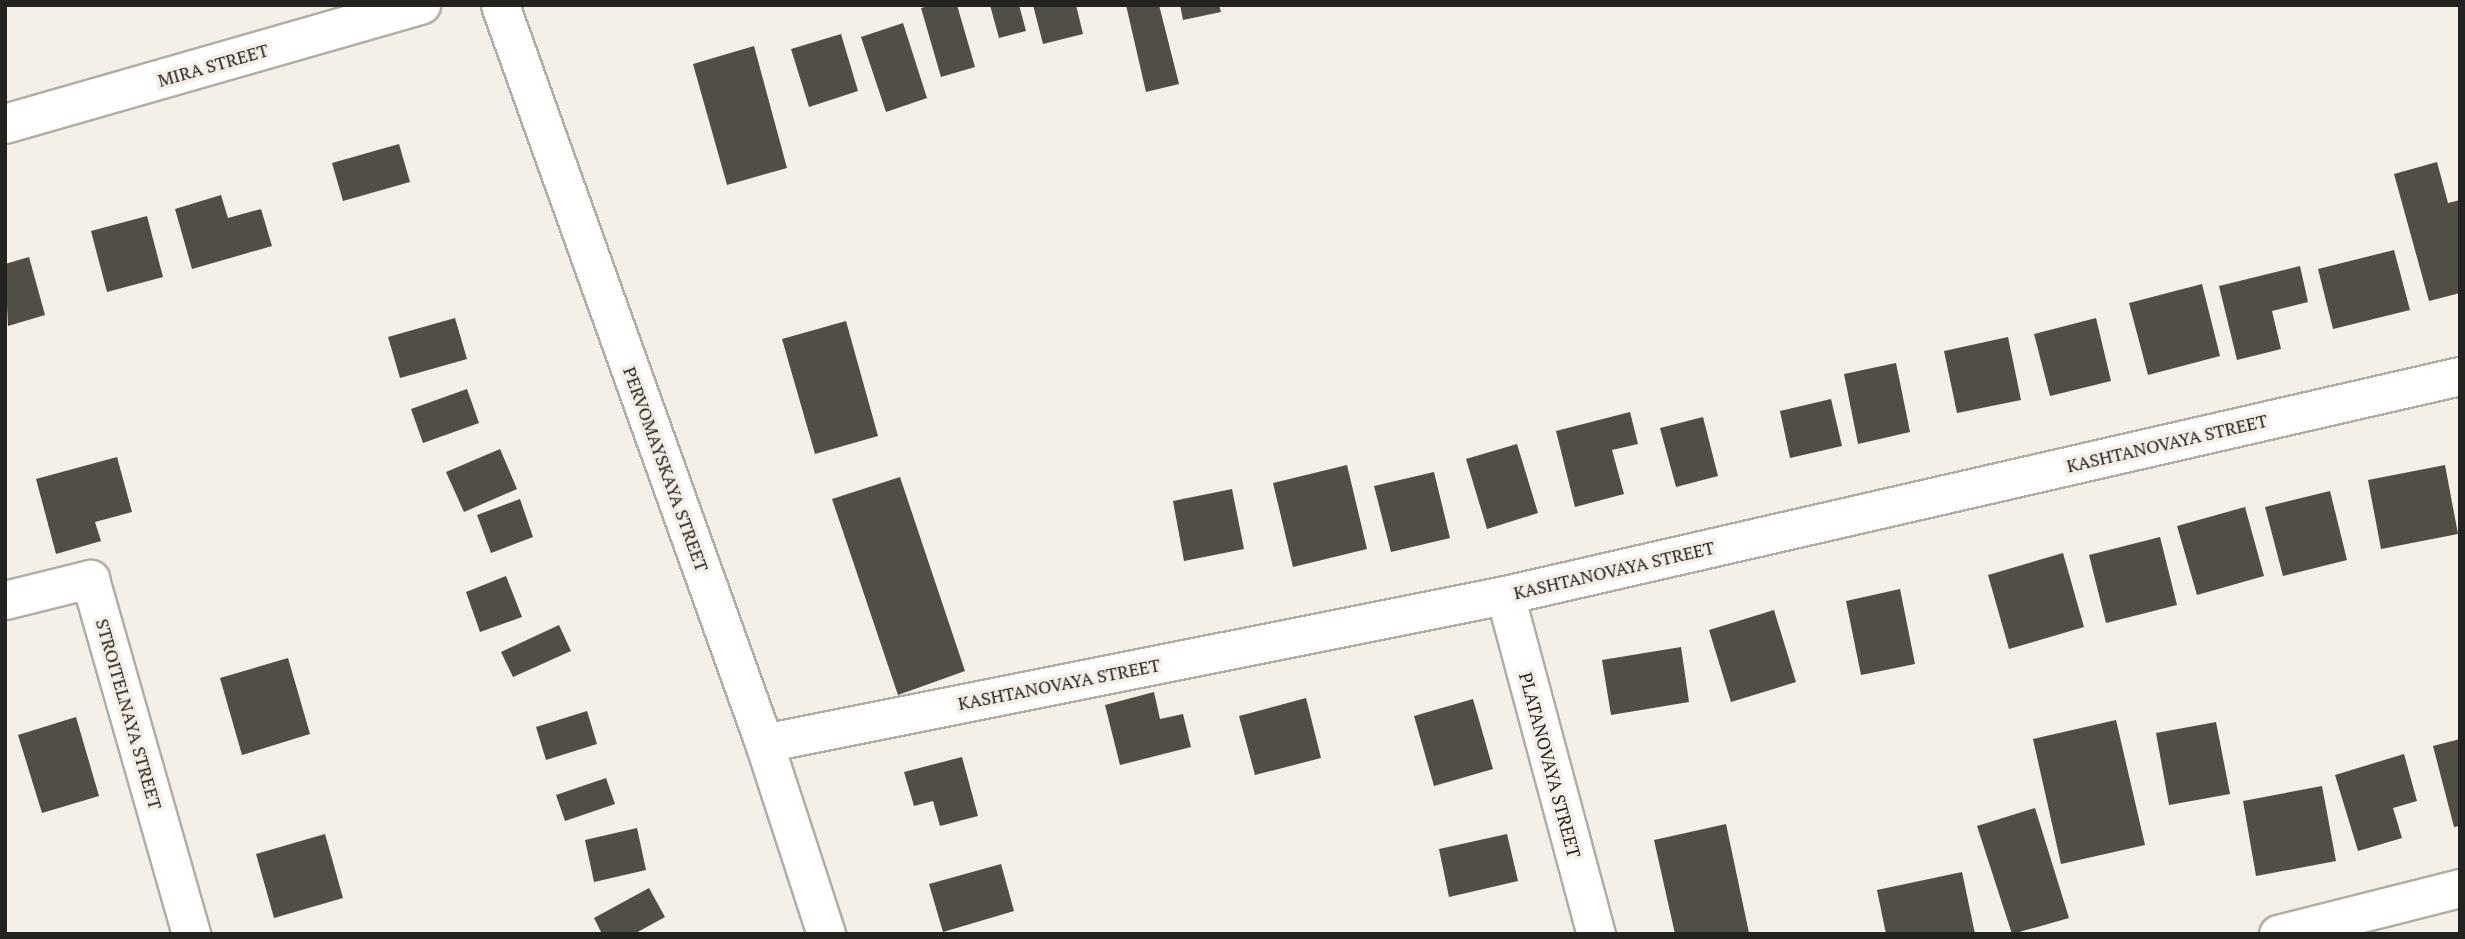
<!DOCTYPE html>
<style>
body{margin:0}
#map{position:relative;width:2465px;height:939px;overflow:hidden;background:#f4efe7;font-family:"PT Serif",serif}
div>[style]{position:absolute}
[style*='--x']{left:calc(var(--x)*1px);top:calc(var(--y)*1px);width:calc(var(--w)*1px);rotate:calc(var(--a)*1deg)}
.building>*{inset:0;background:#514e47}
.roads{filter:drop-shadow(2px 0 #b2aea6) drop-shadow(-2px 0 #b2aea6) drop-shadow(0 2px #b2aea6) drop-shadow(0 -2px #b2aea6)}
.minor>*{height:37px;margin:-18.5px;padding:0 18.5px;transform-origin:18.5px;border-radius:18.5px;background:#fff}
.primary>*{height:38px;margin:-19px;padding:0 19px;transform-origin:19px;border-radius:19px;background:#fff}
span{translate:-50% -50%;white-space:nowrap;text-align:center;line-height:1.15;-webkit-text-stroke:7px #f4efe7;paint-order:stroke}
.street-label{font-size:18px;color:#252320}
.frame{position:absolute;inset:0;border:7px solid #252320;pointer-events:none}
</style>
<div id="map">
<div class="building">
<i style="clip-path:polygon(932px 5px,957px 5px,975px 67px,941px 77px,921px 8px)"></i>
<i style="clip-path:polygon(990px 5px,1019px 5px,1026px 31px,999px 38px)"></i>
<i style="clip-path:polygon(1033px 5px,1076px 5px,1083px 34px,1043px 44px)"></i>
<i style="clip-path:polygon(1126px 5px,1159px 5px,1179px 84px,1146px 92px)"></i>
<i style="clip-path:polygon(1180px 5px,1219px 5px,1221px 12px,1183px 20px)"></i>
<i style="clip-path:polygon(903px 23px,927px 98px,886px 112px,861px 37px)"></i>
<i style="clip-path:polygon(841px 34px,858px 91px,809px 107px,791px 49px)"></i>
<i style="clip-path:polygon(754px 46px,787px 168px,727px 185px,693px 64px)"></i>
<i style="clip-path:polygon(399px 144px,410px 182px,343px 201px,332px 163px)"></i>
<i style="clip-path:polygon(2437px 162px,2448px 203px,2460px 200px,2460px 293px,2429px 301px,2394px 174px)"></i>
<i style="clip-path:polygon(221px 195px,228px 218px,261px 209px,272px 246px,192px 269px,175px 209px)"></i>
<i style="clip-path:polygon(147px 216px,163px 277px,107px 292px,91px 231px)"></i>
<i style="clip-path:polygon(2394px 250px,2410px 310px,2333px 329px,2318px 269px)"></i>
<i style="clip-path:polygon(29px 257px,45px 315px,8px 326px,5px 264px)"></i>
<i style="clip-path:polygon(2300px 266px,2308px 302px,2272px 311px,2281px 349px,2237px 360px,2219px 286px)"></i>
<i style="clip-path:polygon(2202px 284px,2220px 356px,2148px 375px,2129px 303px)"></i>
<i style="clip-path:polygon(455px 318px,467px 359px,400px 378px,388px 337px)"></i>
<i style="clip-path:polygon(2096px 318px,2111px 381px,2050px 396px,2034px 334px)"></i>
<i style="clip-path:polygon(846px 321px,878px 436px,815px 454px,782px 339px)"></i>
<i style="clip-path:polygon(2008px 337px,2021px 400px,1957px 413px,1944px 351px)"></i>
<i style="clip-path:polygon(1896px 363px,1910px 432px,1858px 444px,1844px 374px)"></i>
<i style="clip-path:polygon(467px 389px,479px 423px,423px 443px,411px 409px)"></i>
<i style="clip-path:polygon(1831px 399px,1842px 446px,1790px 458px,1780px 411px)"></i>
<i style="clip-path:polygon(1630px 412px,1638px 444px,1612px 450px,1624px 494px,1575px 507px,1556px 431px)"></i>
<i style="clip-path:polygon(1703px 417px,1718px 476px,1676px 487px,1660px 428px)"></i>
<i style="clip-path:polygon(1517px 444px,1538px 513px,1487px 529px,1466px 459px)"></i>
<i style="clip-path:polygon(500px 449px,517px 489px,464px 512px,446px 472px)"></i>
<i style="clip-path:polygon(117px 457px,132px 512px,95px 522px,101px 541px,56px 554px,36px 479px)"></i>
<i style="clip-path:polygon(1347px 465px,1367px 549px,1293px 567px,1273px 483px)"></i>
<i style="clip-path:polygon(2445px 465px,2458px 534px,2381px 549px,2368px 480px)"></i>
<i style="clip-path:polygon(1434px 472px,1450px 538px,1391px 552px,1374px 486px)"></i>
<i style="clip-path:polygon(900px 477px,965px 671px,898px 695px,832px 499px)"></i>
<i style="clip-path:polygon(1232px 489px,1244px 549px,1184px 561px,1173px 501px)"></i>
<i style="clip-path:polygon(2330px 491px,2347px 560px,2283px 576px,2265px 507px)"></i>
<i style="clip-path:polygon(520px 499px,533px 537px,491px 553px,477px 515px)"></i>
<i style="clip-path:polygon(2245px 507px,2264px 576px,2197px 595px,2177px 526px)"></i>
<i style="clip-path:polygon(2160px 537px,2177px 605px,2106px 623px,2089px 555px)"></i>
<i style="clip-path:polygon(2063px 553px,2084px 627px,2009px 649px,1988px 575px)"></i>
<i style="clip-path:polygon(506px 576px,522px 617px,480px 632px,466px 592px)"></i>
<i style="clip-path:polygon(1900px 589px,1915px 664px,1861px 675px,1846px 601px)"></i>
<i style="clip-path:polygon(1774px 610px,1796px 682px,1731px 702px,1709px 630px)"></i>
<i style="clip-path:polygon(559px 625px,571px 651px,513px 677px,501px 652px)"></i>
<i style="clip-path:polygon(1681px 647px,1689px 702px,1611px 715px,1602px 660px)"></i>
<i style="clip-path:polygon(288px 658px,310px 734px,242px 755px,220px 678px)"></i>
<i style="clip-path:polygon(1154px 692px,1160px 719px,1183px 714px,1191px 747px,1120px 765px,1105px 705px)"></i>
<i style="clip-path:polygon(1306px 698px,1321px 758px,1255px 775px,1239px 716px)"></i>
<i style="clip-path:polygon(1473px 699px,1493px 769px,1434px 786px,1414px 716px)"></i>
<i style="clip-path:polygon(587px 711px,597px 744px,546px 760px,536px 727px)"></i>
<i style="clip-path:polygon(76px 717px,99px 796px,42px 813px,18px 735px)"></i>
<i style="clip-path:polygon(2116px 720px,2145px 845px,2061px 864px,2033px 739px)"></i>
<i style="clip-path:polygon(2216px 722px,2230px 794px,2169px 805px,2156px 733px)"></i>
<i style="clip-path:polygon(2460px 739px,2460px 826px,2454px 827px,2433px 746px)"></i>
<i style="clip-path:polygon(2404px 754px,2417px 801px,2393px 808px,2402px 838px,2358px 851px,2335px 775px)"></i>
<i style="clip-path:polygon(962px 757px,978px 816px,940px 826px,933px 801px,914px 806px,904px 772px)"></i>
<i style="clip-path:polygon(606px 778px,615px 804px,565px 821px,556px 795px)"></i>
<i style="clip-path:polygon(2322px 786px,2336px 861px,2256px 876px,2243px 801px)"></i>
<i style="clip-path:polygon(2035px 808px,2069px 918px,2012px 934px,1977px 826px)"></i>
<i style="clip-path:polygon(1726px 824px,1749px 933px,1675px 934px,1654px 840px)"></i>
<i style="clip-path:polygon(637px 828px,646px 870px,594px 882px,585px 840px)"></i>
<i style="clip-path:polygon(325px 834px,343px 898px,274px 918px,256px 854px)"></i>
<i style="clip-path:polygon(1507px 834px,1518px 881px,1449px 897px,1439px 849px)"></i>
<i style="clip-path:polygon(1001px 864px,1014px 911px,943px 932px,929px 884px)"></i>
<i style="clip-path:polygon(1962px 872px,1975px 934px,1886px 934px,1877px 890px)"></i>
<i style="clip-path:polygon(649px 888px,665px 917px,634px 934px,602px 934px,594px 918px)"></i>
</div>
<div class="roads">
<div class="minor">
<i style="--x:500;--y:5;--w:784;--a:70.32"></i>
<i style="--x:764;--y:743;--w:201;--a:72"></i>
<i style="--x:1505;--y:595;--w:351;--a:75"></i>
<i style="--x:5;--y:600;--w:88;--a:-13.9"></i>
<i style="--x:90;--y:579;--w:369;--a:74.1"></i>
<i style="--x:764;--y:743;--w:756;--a:-11.3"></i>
<i style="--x:1505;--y:595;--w:980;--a:-12.92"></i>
<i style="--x:2278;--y:934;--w:188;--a:-14.2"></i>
</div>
<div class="primary">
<i style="--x:5;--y:124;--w:433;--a:-16"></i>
</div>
</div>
<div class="street-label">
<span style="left:213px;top:65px;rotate:-16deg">MIRA STREET</span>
<span style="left:2167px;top:443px;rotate:-13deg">KASHTANOVAYA STREET</span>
<span style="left:666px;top:469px;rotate:70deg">PERVOMAYSKAYA STREET</span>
<span style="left:1614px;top:570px;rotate:-13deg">KASHTANOVAYA STREET</span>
<span style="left:1059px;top:684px;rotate:-11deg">KASHTANOVAYA STREET</span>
<span style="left:129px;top:714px;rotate:74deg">STROITELNAYA STREET</span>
<span style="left:1550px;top:765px;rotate:75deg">PLATANOVAYA STREET</span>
</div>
<div class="frame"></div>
</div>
